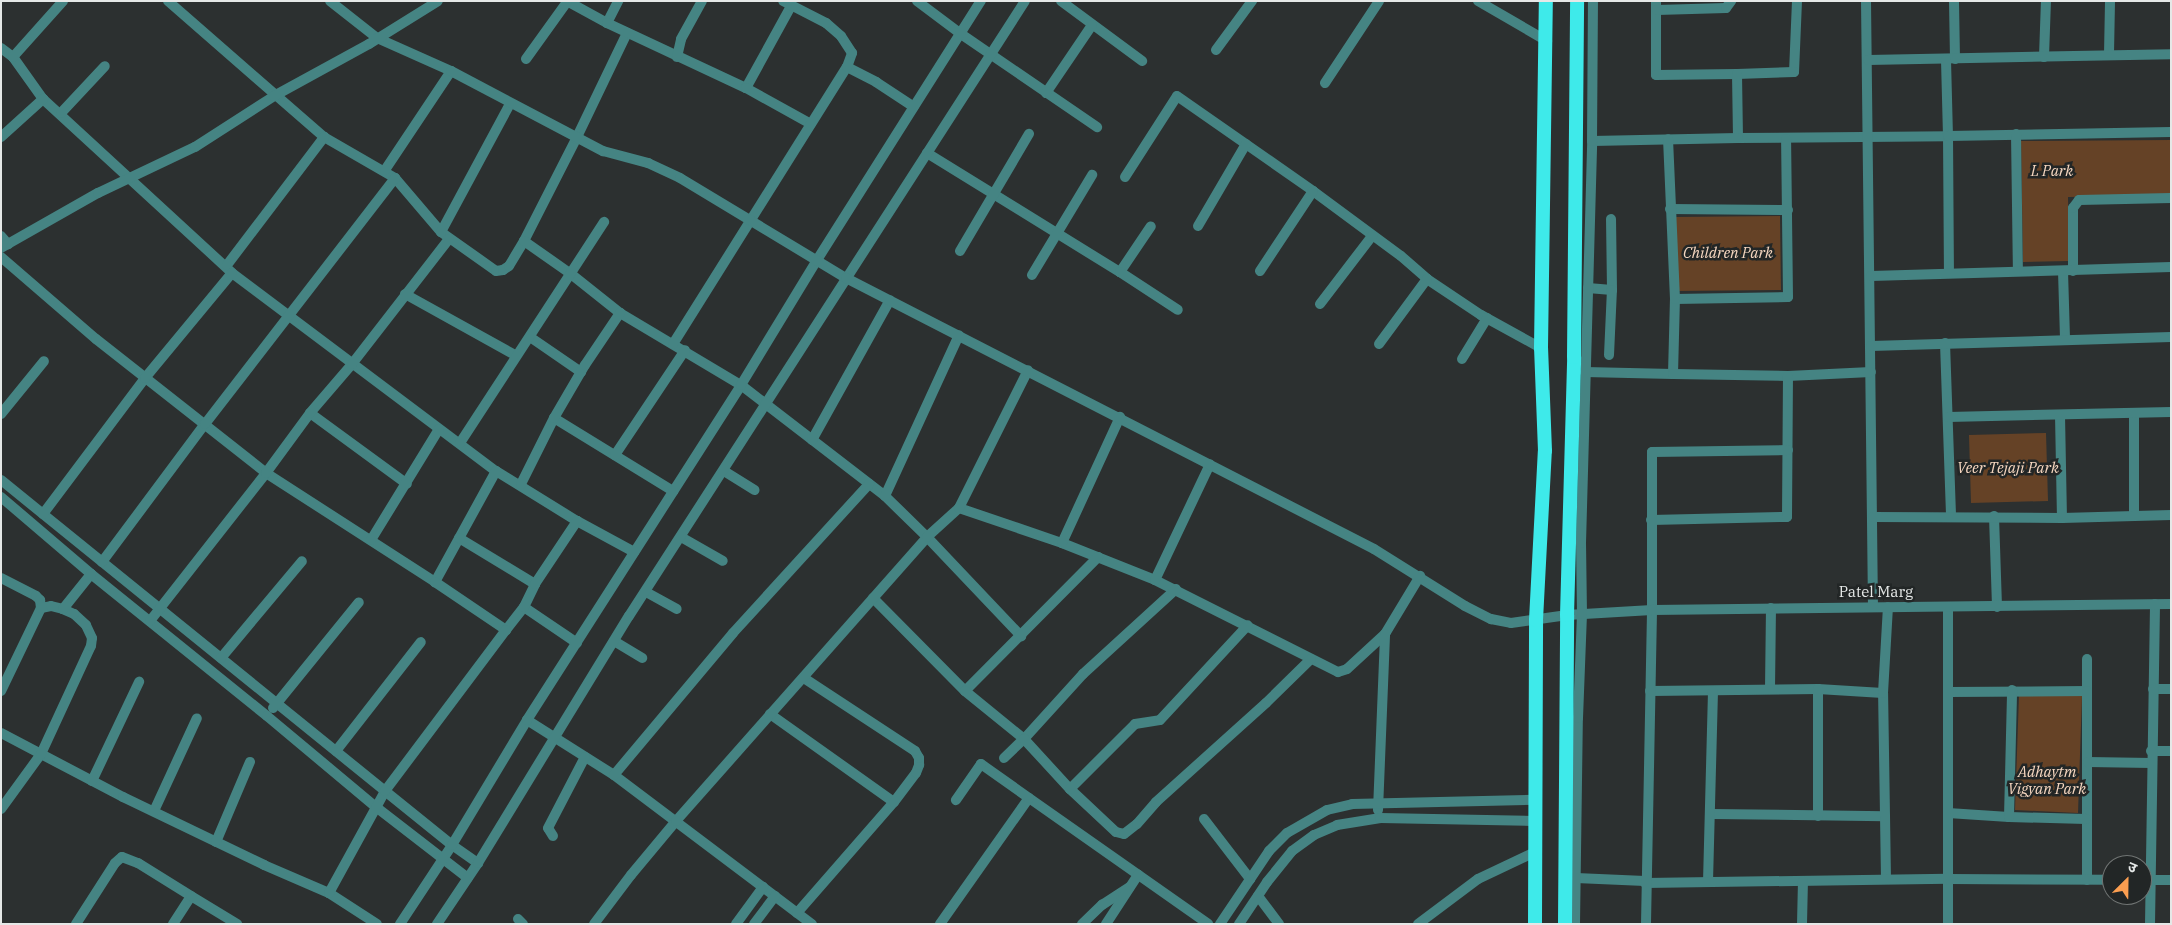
<!DOCTYPE html>
<meta charset="utf-8">
<style>
body{margin:0}
#map{position:relative;width:2172px;height:925px;overflow:hidden;background:#2c3030;font-family:"IBM Plex Serif","Noto Sans Devanagari",serif}
div>[style]{position:absolute}
[style*='--x']{left:calc(var(--x)*1px);top:calc(var(--y)*1px);width:calc(var(--w)*1px);rotate:calc(var(--a)*1deg)}
.green>*{inset:0;background:#654226}
.minor>*{height:10px;margin:-5px;padding:0 5px;transform-origin:5px;border-radius:5px;background:#458483}
.tertiary>*{height:10px;margin:-5px;padding:0 5px;transform-origin:5px;border-radius:5px;background:#458483}
.trunk>*{height:14px;margin:-7px;padding:0 7px;transform-origin:7px;border-radius:7px;background:#3eeaea}
span{translate:-50% -50%;white-space:nowrap;text-align:center;line-height:1.15;-webkit-text-stroke:5px #222626;paint-order:stroke}
.park-label{font-size:15px;color:#f6d7c0;font-style:italic}
.street-label{font-size:15px;color:#e5e8e7}
.frame{position:absolute;inset:0;border:2px solid #e5e8e7;pointer-events:none}
.north{position:absolute;left:2102px;top:855px;width:50px;height:50px;box-sizing:border-box;background:#222626;border:1px solid #707473;border-radius:50%;rotate:23deg;font-size:14px;font-weight:700;line-height:20px;text-align:center;color:#e5e8e7}
.north::after{content:'';display:block;margin:auto;width:18px;height:22px;background:#fb9e50;clip-path:polygon(50% 0,100% 100%,50% 72%,0 100%)}
</style>
<div id="map">
<div class="green">
<i style="clip-path:polygon(2171px 140px,2171px 196px,2068px 197px,2069px 261px,2023px 262px,2021px 141px)"></i>
<i style="clip-path:polygon(1780px 216px,1781px 290px,1676px 291px,1675px 217px)"></i>
<i style="clip-path:polygon(2046px 433px,2048px 501px,1971px 503px,1969px 435px)"></i>
<i style="clip-path:polygon(2019px 695px,2082px 696px,2078px 813px,2015px 810px)"></i>
</div>
<div class="minor">
<i style="--x:168;--y:1;--w:207;--a:41.1"></i>
<i style="--x:324;--y:137;--w:82;--a:30"></i>
<i style="--x:395;--y:178;--w:71;--a:49.6"></i>
<i style="--x:441;--y:232;--w:67;--a:35.3"></i>
<i style="--x:496;--y:271;--w:7;--a:-8"></i>
<i style="--x:503;--y:270;--w:7;--a:-34"></i>
<i style="--x:509;--y:266;--w:29;--a:-59"></i>
<i style="--x:524;--y:241;--w:114;--a:-63"></i>
<i style="--x:576;--y:139;--w:118;--a:-64.3"></i>
<i style="--x:330;--y:1;--w:60;--a:38.2"></i>
<i style="--x:567;--y:1;--w:46;--a:28.8"></i>
<i style="--x:607;--y:23;--w:25;--a:-63"></i>
<i style="--x:917;--y:1;--w:55;--a:36.9"></i>
<i style="--x:961;--y:34;--w:165;--a:34.4"></i>
<i style="--x:1061;--y:1;--w:101;--a:36.5"></i>
<i style="--x:1478;--y:1;--w:80;--a:30.1"></i>
<i style="--x:1656;--y:1;--w:74;--a:90"></i>
<i style="--x:1656;--y:75;--w:81;--a:-0.7"></i>
<i style="--x:1797;--y:1;--w:71;--a:92.4"></i>
<i style="--x:1794;--y:72;--w:57;--a:178"></i>
<i style="--x:1737;--y:74;--w:64;--a:89.1"></i>
<i style="--x:1738;--y:138;--w:210;--a:-0.5"></i>
<i style="--x:1948;--y:136;--w:136;--a:89.6"></i>
<i style="--x:1866;--y:1;--w:606;--a:89.34"></i>
<i style="--x:1954;--y:1;--w:58;--a:89"></i>
<i style="--x:1657;--y:10;--w:69;--a:-1.7"></i>
<i style="--x:1726;--y:8;--w:9;--a:-54"></i>
<i style="--x:607;--y:23;--w:153;--a:25.1"></i>
<i style="--x:746;--y:88;--w:94;--a:-61.2"></i>
<i style="--x:1;--y:48;--w:15;--a:37"></i>
<i style="--x:13;--y:57;--w:52;--a:54.5"></i>
<i style="--x:43;--y:99;--w:257;--a:42.6"></i>
<i style="--x:232;--y:273;--w:330;--a:36.9"></i>
<i style="--x:496;--y:471;--w:95;--a:31.7"></i>
<i style="--x:577;--y:521;--w:65;--a:28.5"></i>
<i style="--x:1216;--y:50;--w:61;--a:-53.7"></i>
<i style="--x:2109;--y:54;--w:53;--a:-88.9"></i>
<i style="--x:13;--y:57;--w:75;--a:-48.2"></i>
<i style="--x:677;--y:57;--w:18;--a:-77"></i>
<i style="--x:681;--y:39;--w:43;--a:-61.1"></i>
<i style="--x:2044;--y:57;--w:56;--a:-88"></i>
<i style="--x:526;--y:59;--w:70;--a:-54.3"></i>
<i style="--x:1868;--y:60;--w:303;--a:-1.1"></i>
<i style="--x:1946;--y:60;--w:76;--a:88.5"></i>
<i style="--x:1948;--y:136;--w:223;--a:-1"></i>
<i style="--x:847;--y:67;--w:33;--a:27"></i>
<i style="--x:876;--y:82;--w:45;--a:33.3"></i>
<i style="--x:1325;--y:83;--w:98;--a:-56.6"></i>
<i style="--x:746;--y:88;--w:74;--a:29"></i>
<i style="--x:1046;--y:93;--w:82;--a:-55.9"></i>
<i style="--x:61;--y:113;--w:64;--a:-46.9"></i>
<i style="--x:2016;--y:134;--w:137;--a:89.2"></i>
<i style="--x:1;--y:137;--w:57;--a:-42.1"></i>
<i style="--x:1592;--y:141;--w:146;--a:-1.2"></i>
<i style="--x:927;--y:153;--w:227;--a:31.7"></i>
<i style="--x:1120;--y:272;--w:55;--a:-56"></i>
<i style="--x:385;--y:170;--w:119;--a:-56.3"></i>
<i style="--x:1125;--y:177;--w:96;--a:-57.3"></i>
<i style="--x:1177;--y:96;--w:166;--a:34.9"></i>
<i style="--x:1313;--y:191;--w:109;--a:36.5"></i>
<i style="--x:1401;--y:256;--w:35;--a:41"></i>
<i style="--x:1427;--y:279;--w:65;--a:33.7"></i>
<i style="--x:1481;--y:315;--w:68;--a:28.8"></i>
<i style="--x:1670;--y:209;--w:118;--a:0.5"></i>
<i style="--x:1198;--y:226;--w:95;--a:-59.7"></i>
<i style="--x:441;--y:232;--w:145;--a:-61.7"></i>
<i style="--x:1;--y:236;--w:11;--a:49"></i>
<i style="--x:524;--y:241;--w:57;--a:35.1"></i>
<i style="--x:571;--y:274;--w:63;--a:38.5"></i>
<i style="--x:620;--y:313;--w:141;--a:30.8"></i>
<i style="--x:741;--y:385;--w:182;--a:37.6"></i>
<i style="--x:885;--y:496;--w:59;--a:44.3"></i>
<i style="--x:927;--y:537;--w:137;--a:46.5"></i>
<i style="--x:960;--y:251;--w:136;--a:-59.5"></i>
<i style="--x:1;--y:257;--w:125;--a:40.8"></i>
<i style="--x:96;--y:339;--w:216;--a:38.2"></i>
<i style="--x:266;--y:473;--w:201;--a:32.8"></i>
<i style="--x:227;--y:265;--w:161;--a:-52.8"></i>
<i style="--x:1260;--y:271;--w:96;--a:-56.5"></i>
<i style="--x:2063;--y:271;--w:69;--a:88.3"></i>
<i style="--x:2073;--y:271;--w:63;--a:-90"></i>
<i style="--x:2073;--y:208;--w:10;--a:-53"></i>
<i style="--x:2079;--y:200;--w:92;--a:-1.2"></i>
<i style="--x:1120;--y:272;--w:69;--a:33.2"></i>
<i style="--x:1032;--y:275;--w:117;--a:-59"></i>
<i style="--x:1871;--y:276;--w:300;--a:-1.7"></i>
<i style="--x:1588;--y:288;--w:24;--a:5"></i>
<i style="--x:1612;--y:290;--w:71;--a:-90.8"></i>
<i style="--x:405;--y:294;--w:126;--a:29"></i>
<i style="--x:1675;--y:299;--w:113;--a:-1"></i>
<i style="--x:1788;--y:297;--w:158;--a:-90.7"></i>
<i style="--x:1320;--y:304;--w:86;--a:-52.6"></i>
<i style="--x:530;--y:337;--w:62;--a:34.5"></i>
<i style="--x:1945;--y:343;--w:174;--a:88"></i>
<i style="--x:673;--y:344;--w:327;--a:-57.9"></i>
<i style="--x:847;--y:67;--w:15;--a:-70"></i>
<i style="--x:852;--y:53;--w:20;--a:-123"></i>
<i style="--x:841;--y:36;--w:20;--a:-139"></i>
<i style="--x:826;--y:23;--w:48;--a:-152.9"></i>
<i style="--x:1379;--y:344;--w:81;--a:-53.6"></i>
<i style="--x:1871;--y:346;--w:300;--a:-1.7"></i>
<i style="--x:1609;--y:355;--w:65;--a:-87.4"></i>
<i style="--x:1462;--y:359;--w:48;--a:-58.6"></i>
<i style="--x:1585;--y:372;--w:88;--a:1.3"></i>
<i style="--x:1673;--y:374;--w:75;--a:-88.5"></i>
<i style="--x:1675;--y:299;--w:160;--a:-92.5"></i>
<i style="--x:1673;--y:374;--w:115;--a:1"></i>
<i style="--x:1788;--y:376;--w:83;--a:-2.8"></i>
<i style="--x:310;--y:413;--w:120;--a:36.2"></i>
<i style="--x:1;--y:414;--w:68;--a:-50.9"></i>
<i style="--x:2134;--y:414;--w:102;--a:90"></i>
<i style="--x:2060;--y:415;--w:103;--a:88.9"></i>
<i style="--x:1948;--y:417;--w:223;--a:-1.3"></i>
<i style="--x:554;--y:418;--w:140;--a:31.5"></i>
<i style="--x:812;--y:440;--w:160;--a:-60.9"></i>
<i style="--x:460;--y:443;--w:264;--a:-56.9"></i>
<i style="--x:615;--y:455;--w:126;--a:-56.3"></i>
<i style="--x:496;--y:471;--w:127;--a:118.8"></i>
<i style="--x:435;--y:582;--w:86;--a:34.1"></i>
<i style="--x:506;--y:630;--w:29;--a:-52"></i>
<i style="--x:724;--y:471;--w:36;--a:32"></i>
<i style="--x:1;--y:480;--w:494;--a:39"></i>
<i style="--x:385;--y:791;--w:86;--a:38.9"></i>
<i style="--x:452;--y:845;--w:32;--a:35"></i>
<i style="--x:521;--y:484;--w:74;--a:-63.4"></i>
<i style="--x:554;--y:418;--w:61;--a:-59.7"></i>
<i style="--x:585;--y:365;--w:63;--a:-56.1"></i>
<i style="--x:885;--y:496;--w:177;--a:-65.3"></i>
<i style="--x:1;--y:497;--w:118;--a:40.5"></i>
<i style="--x:91;--y:574;--w:226;--a:38.9"></i>
<i style="--x:267;--y:716;--w:142;--a:39.9"></i>
<i style="--x:376;--y:807;--w:116;--a:37.7"></i>
<i style="--x:959;--y:508;--w:109;--a:18.8"></i>
<i style="--x:1062;--y:543;--w:100;--a:21.7"></i>
<i style="--x:1155;--y:580;--w:205;--a:26.7"></i>
<i style="--x:1338;--y:672;--w:9;--a:-18"></i>
<i style="--x:1347;--y:669;--w:52;--a:-42.6"></i>
<i style="--x:1385;--y:634;--w:68;--a:-58.9"></i>
<i style="--x:43;--y:514;--w:170;--a:-53.1"></i>
<i style="--x:145;--y:378;--w:136;--a:-50.4"></i>
<i style="--x:1994;--y:516;--w:91;--a:88.1"></i>
<i style="--x:1873;--y:517;--w:189;--a:0.3"></i>
<i style="--x:2062;--y:518;--w:109;--a:-1.6"></i>
<i style="--x:1651;--y:520;--w:136;--a:-1.3"></i>
<i style="--x:1787;--y:517;--w:141;--a:-89.6"></i>
<i style="--x:681;--y:537;--w:48;--a:29.7"></i>
<i style="--x:459;--y:538;--w:89;--a:31.2"></i>
<i style="--x:371;--y:540;--w:130;--a:-58.5"></i>
<i style="--x:1062;--y:543;--w:139;--a:-65.3"></i>
<i style="--x:102;--y:562;--w:172;--a:-53.3"></i>
<i style="--x:205;--y:424;--w:311;--a:-52.3"></i>
<i style="--x:1;--y:578;--w:39;--a:27"></i>
<i style="--x:36;--y:596;--w:6;--a:45"></i>
<i style="--x:40;--y:600;--w:8;--a:83"></i>
<i style="--x:1155;--y:580;--w:128;--a:-64.6"></i>
<i style="--x:646;--y:592;--w:35;--a:29"></i>
<i style="--x:873;--y:598;--w:131;--a:45.3"></i>
<i style="--x:965;--y:691;--w:189;--a:-45.2"></i>
<i style="--x:150;--y:621;--w:188;--a:-51.9"></i>
<i style="--x:266;--y:473;--w:74;--a:-53.7"></i>
<i style="--x:310;--y:413;--w:65;--a:-49.4"></i>
<i style="--x:352;--y:364;--w:158;--a:-52.2"></i>
<i style="--x:614;--y:641;--w:33;--a:31"></i>
<i style="--x:577;--y:643;--w:64;--a:-145.8"></i>
<i style="--x:524;--y:607;--w:25;--a:-64"></i>
<i style="--x:535;--y:584;--w:76;--a:-56.3"></i>
<i style="--x:221;--y:658;--w:126;--a:-50.1"></i>
<i style="--x:1770;--y:689;--w:81;--a:-89.3"></i>
<i style="--x:2153;--y:689;--w:18;--a:0"></i>
<i style="--x:1;--y:691;--w:92;--a:-64.3"></i>
<i style="--x:41;--y:608;--w:10;--a:-11"></i>
<i style="--x:51;--y:606;--w:12;--a:14"></i>
<i style="--x:965;--y:691;--w:76;--a:39.1"></i>
<i style="--x:1024;--y:739;--w:88;--a:-47.8"></i>
<i style="--x:1083;--y:674;--w:126;--a:-42.4"></i>
<i style="--x:1650;--y:691;--w:168;--a:-0.7"></i>
<i style="--x:1818;--y:689;--w:65;--a:3.5"></i>
<i style="--x:2087;--y:691;--w:32;--a:-90"></i>
<i style="--x:1949;--y:692;--w:138;--a:-0.4"></i>
<i style="--x:2087;--y:691;--w:189;--a:90"></i>
<i style="--x:273;--y:708;--w:136;--a:-50.9"></i>
<i style="--x:770;--y:714;--w:152;--a:35.4"></i>
<i style="--x:527;--y:720;--w:103;--a:32.3"></i>
<i style="--x:614;--y:775;--w:248;--a:37"></i>
<i style="--x:1;--y:733;--w:138;--a:27.7"></i>
<i style="--x:123;--y:797;--w:157;--a:25.7"></i>
<i style="--x:264;--y:865;--w:71;--a:23.3"></i>
<i style="--x:329;--y:893;--w:57;--a:32.9"></i>
<i style="--x:336;--y:751;--w:138;--a:-52.1"></i>
<i style="--x:2151;--y:751;--w:20;--a:0"></i>
<i style="--x:1004;--y:758;--w:28;--a:-44"></i>
<i style="--x:1024;--y:739;--w:68;--a:47.4"></i>
<i style="--x:1070;--y:789;--w:63;--a:43.1"></i>
<i style="--x:1116;--y:832;--w:8;--a:14"></i>
<i style="--x:1124;--y:834;--w:16;--a:-38"></i>
<i style="--x:1137;--y:824;--w:29;--a:-49"></i>
<i style="--x:1156;--y:802;--w:148;--a:-42"></i>
<i style="--x:1266;--y:703;--w:63;--a:-44.4"></i>
<i style="--x:2088;--y:762;--w:64;--a:0.9"></i>
<i style="--x:614;--y:775;--w:185;--a:-50"></i>
<i style="--x:733;--y:633;--w:202;--a:-47.6"></i>
<i style="--x:92;--y:781;--w:110;--a:-64.6"></i>
<i style="--x:1070;--y:789;--w:92;--a:-45"></i>
<i style="--x:1135;--y:724;--w:25;--a:-9"></i>
<i style="--x:1160;--y:720;--w:129;--a:-47.2"></i>
<i style="--x:1029;--y:798;--w:219;--a:35.1"></i>
<i style="--x:1;--y:809;--w:68;--a:-54"></i>
<i style="--x:41;--y:754;--w:119;--a:-65.2"></i>
<i style="--x:91;--y:646;--w:8;--a:-83"></i>
<i style="--x:92;--y:638;--w:14;--a:-115"></i>
<i style="--x:86;--y:625;--w:16;--a:-137"></i>
<i style="--x:74;--y:614;--w:12;--a:-156"></i>
<i style="--x:63;--y:609;--w:45;--a:-51.3"></i>
<i style="--x:1378;--y:810;--w:176;--a:-87.7"></i>
<i style="--x:154;--y:811;--w:102;--a:-65.2"></i>
<i style="--x:1948;--y:813;--w:61;--a:3.8"></i>
<i style="--x:2009;--y:817;--w:77;--a:1.5"></i>
<i style="--x:1711;--y:814;--w:174;--a:0.7"></i>
<i style="--x:1818;--y:816;--w:127;--a:-90"></i>
<i style="--x:2009;--y:817;--w:127;--a:-88.6"></i>
<i style="--x:1204;--y:819;--w:76;--a:52.5"></i>
<i style="--x:553;--y:836;--w:9;--a:-122"></i>
<i style="--x:548;--y:828;--w:80;--a:-62.5"></i>
<i style="--x:216;--y:842;--w:87;--a:-67"></i>
<i style="--x:1576;--y:878;--w:69;--a:2.5"></i>
<i style="--x:1886;--y:879;--w:186;--a:-90.9"></i>
<i style="--x:1883;--y:693;--w:86;--a:-86.7"></i>
<i style="--x:2150;--y:880;--w:21;--a:0"></i>
<i style="--x:1708;--y:882;--w:191;--a:-88.5"></i>
<i style="--x:1645;--y:883;--w:303;--a:-0.8"></i>
<i style="--x:1948;--y:879;--w:164;--a:0.3"></i>
<i style="--x:329;--y:893;--w:116;--a:-61.2"></i>
<i style="--x:385;--y:791;--w:201;--a:-53.1"></i>
<i style="--x:1258;--y:896;--w:35;--a:53"></i>
<i style="--x:797;--y:913;--w:147;--a:-48.9"></i>
<i style="--x:894;--y:802;--w:36;--a:-53"></i>
<i style="--x:916;--y:773;--w:9;--a:-69"></i>
<i style="--x:919;--y:765;--w:7;--a:-90"></i>
<i style="--x:919;--y:758;--w:8;--a:-120"></i>
<i style="--x:915;--y:751;--w:133;--a:-146.7"></i>
<i style="--x:518;--y:919;--w:7;--a:45"></i>
<i style="--x:76;--y:924;--w:72;--a:-57.4"></i>
<i style="--x:115;--y:863;--w:9;--a:-41"></i>
<i style="--x:122;--y:857;--w:17;--a:21"></i>
<i style="--x:138;--y:863;--w:62;--a:31.9"></i>
<i style="--x:173;--y:924;--w:33;--a:-57"></i>
<i style="--x:191;--y:896;--w:54;--a:31.3"></i>
<i style="--x:400;--y:924;--w:95;--a:-56.6"></i>
<i style="--x:452;--y:845;--w:146;--a:-59"></i>
<i style="--x:527;--y:720;--w:398;--a:-57.4"></i>
<i style="--x:741;--y:385;--w:146;--a:-58.7"></i>
<i style="--x:817;--y:260;--w:307;--a:-57.7"></i>
<i style="--x:437;--y:924;--w:73;--a:-56.1"></i>
<i style="--x:478;--y:863;--w:289;--a:-58.6"></i>
<i style="--x:629;--y:616;--w:731;--a:-57.22"></i>
<i style="--x:594;--y:924;--w:61;--a:-52.9"></i>
<i style="--x:631;--y:875;--w:70;--a:-50.2"></i>
<i style="--x:676;--y:821;--w:379;--a:-48.5"></i>
<i style="--x:927;--y:537;--w:43;--a:-42.2"></i>
<i style="--x:959;--y:508;--w:154;--a:-63.4"></i>
<i style="--x:736;--y:924;--w:46;--a:-53.9"></i>
<i style="--x:754;--y:924;--w:35;--a:-53"></i>
<i style="--x:940;--y:924;--w:154;--a:-54.8"></i>
<i style="--x:1029;--y:798;--w:59;--a:-144.7"></i>
<i style="--x:981;--y:764;--w:44;--a:124.8"></i>
<i style="--x:1082;--y:924;--w:28;--a:-44"></i>
<i style="--x:1102;--y:905;--w:33;--a:-33"></i>
<i style="--x:1106;--y:924;--w:59;--a:-56.9"></i>
<i style="--x:1220;--y:924;--w:88;--a:-56.1"></i>
<i style="--x:1269;--y:851;--w:25;--a:-45"></i>
<i style="--x:1287;--y:833;--w:46;--a:-29.9"></i>
<i style="--x:1327;--y:810;--w:26;--a:-13"></i>
<i style="--x:1352;--y:804;--w:182;--a:-1.3"></i>
<i style="--x:1239;--y:924;--w:50;--a:-56.3"></i>
<i style="--x:1267;--y:882;--w:40;--a:-51"></i>
<i style="--x:1292;--y:851;--w:27;--a:-36"></i>
<i style="--x:1314;--y:835;--w:25;--a:-23"></i>
<i style="--x:1337;--y:825;--w:44;--a:-9.2"></i>
<i style="--x:1380;--y:818;--w:154;--a:1.1"></i>
<i style="--x:1418;--y:924;--w:75;--a:-36.9"></i>
<i style="--x:1478;--y:879;--w:63;--a:-25.3"></i>
<i style="--x:1646;--y:924;--w:314;--a:-88.9"></i>
<i style="--x:1652;--y:610;--w:158;--a:-90"></i>
<i style="--x:1652;--y:452;--w:136;--a:-0.8"></i>
<i style="--x:1802;--y:924;--w:43;--a:-88.7"></i>
<i style="--x:1948;--y:924;--w:317;--a:-90"></i>
<i style="--x:2150;--y:924;--w:320;--a:-89.1"></i>
</div>
<div class="tertiary">
<i style="--x:377;--y:38;--w:81;--a:24"></i>
<i style="--x:451;--y:71;--w:172;--a:27.8"></i>
<i style="--x:603;--y:151;--w:47;--a:14.9"></i>
<i style="--x:648;--y:163;--w:35;--a:25"></i>
<i style="--x:680;--y:178;--w:194;--a:31.1"></i>
<i style="--x:846;--y:278;--w:593;--a:27.17"></i>
<i style="--x:1374;--y:549;--w:107;--a:32.1"></i>
<i style="--x:1465;--y:606;--w:29;--a:27"></i>
<i style="--x:1491;--y:619;--w:20;--a:11"></i>
<i style="--x:1511;--y:623;--w:57;--a:-8.1"></i>
<i style="--x:1567;--y:615;--w:85;--a:-3.4"></i>
<i style="--x:1652;--y:610;--w:519;--a:-0.66"></i>
<i style="--x:1;--y:248;--w:112;--a:-29.6"></i>
<i style="--x:98;--y:193;--w:107;--a:-25.4"></i>
<i style="--x:195;--y:147;--w:94;--a:-32.8"></i>
<i style="--x:274;--y:96;--w:108;--a:-28.7"></i>
<i style="--x:369;--y:44;--w:81;--a:-31.9"></i>
<i style="--x:1575;--y:924;--w:206;--a:-89.2"></i>
<i style="--x:1578;--y:718;--w:104;--a:-87.8"></i>
<i style="--x:1582;--y:614;--w:71;--a:-90.8"></i>
<i style="--x:1581;--y:543;--w:402;--a:-88.4"></i>
<i style="--x:1592;--y:141;--w:140;--a:-89.6"></i>
</div>
<div class="trunk">
<i style="--x:1535;--y:924;--w:304;--a:-89.8"></i>
<i style="--x:1536;--y:620;--w:169;--a:-87"></i>
<i style="--x:1545;--y:451;--w:103;--a:-92.2"></i>
<i style="--x:1541;--y:348;--w:347;--a:-89.2"></i>
<i style="--x:1565;--y:924;--w:309;--a:-89.6"></i>
<i style="--x:1567;--y:615;--w:258;--a:-88.4"></i>
<i style="--x:1574;--y:357;--w:356;--a:-89.5"></i>
</div>
<div class="park-label">
<span style="left:2052px;top:171px">L Park</span>
<span style="left:1728px;top:253px">Children Park</span>
<span style="left:2008px;top:468px">Veer Tejaji Park</span>
<span style="left:2047px;top:780px">Adhaytm<br>Vigyan Park</span>
</div>
<div class="street-label">
<span style="left:1876px;top:592px">Patel Marg</span>
</div>
<div class="frame"></div>
<div class="north">उ</div>
</div>
